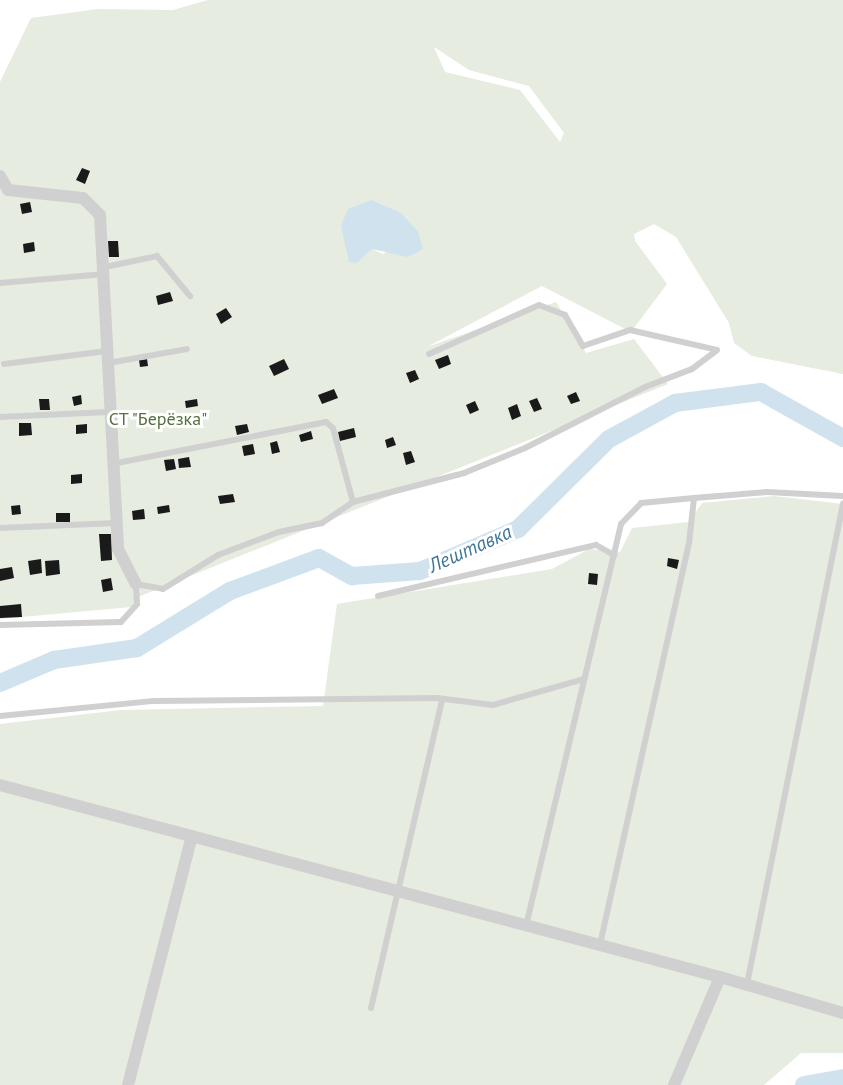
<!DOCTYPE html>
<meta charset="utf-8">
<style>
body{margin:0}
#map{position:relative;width:843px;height:1085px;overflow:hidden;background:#fff;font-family:"PT Sans",sans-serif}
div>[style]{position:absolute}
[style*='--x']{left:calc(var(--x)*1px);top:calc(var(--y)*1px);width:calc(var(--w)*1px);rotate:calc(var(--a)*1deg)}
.green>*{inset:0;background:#e6ecdf}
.water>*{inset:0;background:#cfe2ee}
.river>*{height:18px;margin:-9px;padding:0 9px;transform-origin:9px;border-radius:9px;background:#cfe2ee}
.building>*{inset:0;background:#1a1a1a}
.lane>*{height:6px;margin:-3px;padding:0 3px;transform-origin:3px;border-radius:3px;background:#d0d0d0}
.street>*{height:12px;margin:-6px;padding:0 6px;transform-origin:6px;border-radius:6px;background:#d0d0d0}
span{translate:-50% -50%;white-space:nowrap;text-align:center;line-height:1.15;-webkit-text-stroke:6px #fff;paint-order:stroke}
.park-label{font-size:18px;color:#56703f}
.water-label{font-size:20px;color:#3f7597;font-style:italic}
</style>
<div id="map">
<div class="green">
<i style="clip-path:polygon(evenodd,208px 0,843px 0,843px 374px,752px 356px,734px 343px,729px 323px,676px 237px,654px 224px,634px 234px,635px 241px,667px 284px,631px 332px,542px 286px,427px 347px,556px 302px,586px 353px,634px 339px,668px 384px,138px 597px,131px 607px,0 619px,0 82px,31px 18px,98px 9px,173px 10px,208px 0,434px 47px,469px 70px,529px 86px,564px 133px,560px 142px,520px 90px,445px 72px,434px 47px,208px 0,372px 200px,400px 212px,418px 231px,383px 254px,372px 249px,372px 200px)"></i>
<i style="clip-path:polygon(774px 496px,843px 504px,843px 1053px,801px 1053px,764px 1085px,0 1085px,0 724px,121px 710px,323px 706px,337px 604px,552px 569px,589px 549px,620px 552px,632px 528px,689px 522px,702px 503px)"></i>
</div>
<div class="water">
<i style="clip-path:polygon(372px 200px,400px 212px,418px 231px,423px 249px,408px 257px,372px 249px,357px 263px,349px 262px,341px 226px,348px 209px)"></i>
</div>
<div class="river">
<i style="--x:0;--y:683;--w:59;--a:-23.1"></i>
<i style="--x:54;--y:660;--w:84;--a:-8.2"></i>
<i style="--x:137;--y:648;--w:109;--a:-31.5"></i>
<i style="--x:230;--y:591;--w:95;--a:-20.3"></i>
<i style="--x:319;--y:558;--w:38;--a:29"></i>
<i style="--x:352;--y:576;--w:68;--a:-4.2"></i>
<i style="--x:420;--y:571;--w:107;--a:-23.2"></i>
<i style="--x:518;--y:529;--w:128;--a:-44.7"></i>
<i style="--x:609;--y:439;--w:75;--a:-28.6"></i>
<i style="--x:675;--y:403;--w:87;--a:-7.3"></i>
<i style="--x:761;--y:392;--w:94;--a:29.3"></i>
<i style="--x:804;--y:1085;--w:40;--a:-10"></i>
</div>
<div class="building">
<i style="clip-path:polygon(82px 168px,90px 171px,85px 184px,76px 180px)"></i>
<i style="clip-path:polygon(30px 202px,32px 212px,22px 214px,20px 204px)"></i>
<i style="clip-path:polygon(108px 241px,118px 241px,119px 257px,109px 257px)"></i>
<i style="clip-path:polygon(34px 242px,35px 251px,24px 253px,23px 244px)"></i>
<i style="clip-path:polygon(170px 292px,173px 301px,158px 305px,156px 296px)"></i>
<i style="clip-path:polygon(226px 308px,232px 317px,221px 324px,216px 314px)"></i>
<i style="clip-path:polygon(448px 355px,451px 364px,439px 369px,435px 360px)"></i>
<i style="clip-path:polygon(147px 359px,148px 366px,140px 367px,139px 360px)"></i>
<i style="clip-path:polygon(284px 359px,289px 369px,274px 376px,269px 366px)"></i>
<i style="clip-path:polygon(415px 370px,419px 379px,410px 383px,406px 373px)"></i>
<i style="clip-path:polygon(334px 389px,338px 398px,322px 404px,318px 395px)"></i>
<i style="clip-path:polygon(576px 392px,580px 401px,571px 404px,567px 396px)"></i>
<i style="clip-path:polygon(81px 395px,82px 404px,74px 406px,72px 397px)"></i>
<i style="clip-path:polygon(537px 398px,542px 409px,534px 412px,529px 401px)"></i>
<i style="clip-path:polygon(39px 399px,49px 399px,50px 410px,40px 410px)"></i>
<i style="clip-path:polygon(197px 399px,198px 406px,186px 408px,185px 401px)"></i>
<i style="clip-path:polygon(475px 401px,479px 410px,470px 414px,466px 405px)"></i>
<i style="clip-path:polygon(517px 404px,521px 416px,512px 420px,508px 408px)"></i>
<i style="clip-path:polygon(19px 423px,31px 423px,32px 435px,19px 436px)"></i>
<i style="clip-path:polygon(87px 424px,87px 433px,76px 434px,76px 425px)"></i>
<i style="clip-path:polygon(247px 424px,249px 432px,237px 435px,235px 426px)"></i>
<i style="clip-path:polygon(354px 428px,356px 437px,340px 441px,338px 432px)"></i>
<i style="clip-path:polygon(311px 431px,313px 439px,301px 442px,299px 435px)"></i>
<i style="clip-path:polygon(393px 437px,396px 445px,387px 448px,385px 440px)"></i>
<i style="clip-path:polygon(277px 441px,280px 452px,272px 454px,270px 443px)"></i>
<i style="clip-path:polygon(253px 444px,255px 454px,244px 456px,242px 446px)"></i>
<i style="clip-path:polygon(411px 451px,415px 462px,406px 465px,403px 453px)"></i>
<i style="clip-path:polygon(189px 457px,191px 467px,179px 468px,178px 459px)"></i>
<i style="clip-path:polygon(174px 459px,176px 469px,166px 471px,164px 460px)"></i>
<i style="clip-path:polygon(82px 474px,82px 483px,71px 484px,71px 475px)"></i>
<i style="clip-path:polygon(233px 494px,235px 502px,220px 504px,218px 496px)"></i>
<i style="clip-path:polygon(20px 505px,21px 514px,12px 515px,11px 506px)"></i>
<i style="clip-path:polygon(169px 505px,170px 512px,158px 514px,157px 507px)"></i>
<i style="clip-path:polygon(144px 509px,145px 519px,133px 520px,132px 511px)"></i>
<i style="clip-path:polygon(56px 513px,70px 513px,70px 522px,56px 522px)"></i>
<i style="clip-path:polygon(99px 534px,111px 534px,112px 560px,101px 561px)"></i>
<i style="clip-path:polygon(668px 558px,679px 560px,677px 569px,667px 566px)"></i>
<i style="clip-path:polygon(41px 559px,42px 573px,30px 575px,28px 561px)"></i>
<i style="clip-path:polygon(59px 560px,60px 574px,46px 576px,45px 561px)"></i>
<i style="clip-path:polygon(12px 567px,14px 578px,0 581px,0 569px)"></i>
<i style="clip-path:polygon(589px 573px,598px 574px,597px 585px,588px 584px)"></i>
<i style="clip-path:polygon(111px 578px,113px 590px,103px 592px,101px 580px)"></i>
<i style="clip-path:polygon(21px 604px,22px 617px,0 618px,0 606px)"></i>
</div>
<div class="lane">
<i style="--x:105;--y:267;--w:53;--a:-11.9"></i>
<i style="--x:157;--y:256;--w:52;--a:50.5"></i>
<i style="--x:0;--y:283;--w:105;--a:-4.9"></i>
<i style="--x:429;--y:354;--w:120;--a:-24"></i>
<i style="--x:539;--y:305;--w:28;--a:21"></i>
<i style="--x:565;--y:315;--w:36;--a:60"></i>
<i style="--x:583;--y:346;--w:50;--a:-18.8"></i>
<i style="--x:630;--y:330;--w:89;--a:12.9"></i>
<i style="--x:108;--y:363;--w:80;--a:-10"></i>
<i style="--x:4;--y:364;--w:104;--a:-7.2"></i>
<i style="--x:0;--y:417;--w:108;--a:-2.7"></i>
<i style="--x:112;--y:464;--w:218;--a:-11.1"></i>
<i style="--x:326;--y:422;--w:9;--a:41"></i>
<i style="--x:333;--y:428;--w:77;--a:74.9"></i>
<i style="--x:694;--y:498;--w:73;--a:-4.7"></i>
<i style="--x:767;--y:492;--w:76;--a:3"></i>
<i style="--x:0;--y:528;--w:116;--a:-2.5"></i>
<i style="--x:378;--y:596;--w:224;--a:-13.2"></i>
<i style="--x:596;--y:545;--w:21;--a:29"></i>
<i style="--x:0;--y:625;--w:121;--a:-1.4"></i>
<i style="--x:121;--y:622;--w:24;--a:-48"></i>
<i style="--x:137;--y:604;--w:20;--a:-93"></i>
<i style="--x:136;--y:584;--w:27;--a:10"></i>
<i style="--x:163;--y:589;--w:65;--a:-31.7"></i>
<i style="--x:218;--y:555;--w:65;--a:-20.7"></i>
<i style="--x:279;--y:532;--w:44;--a:-11.8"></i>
<i style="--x:322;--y:523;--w:37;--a:-34"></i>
<i style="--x:353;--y:502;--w:115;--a:-14.6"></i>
<i style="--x:464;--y:473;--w:66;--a:-22.3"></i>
<i style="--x:525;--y:448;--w:135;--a:-26.9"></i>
<i style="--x:645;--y:387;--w:50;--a:-21"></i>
<i style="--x:692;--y:369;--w:31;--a:-37"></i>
<i style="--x:0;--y:716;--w:155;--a:-5.6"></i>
<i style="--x:154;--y:701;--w:283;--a:-0.6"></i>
<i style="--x:437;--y:698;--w:56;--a:7.1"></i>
<i style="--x:493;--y:705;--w:95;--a:-15.9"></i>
<i style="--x:526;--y:926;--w:413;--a:-76.7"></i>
<i style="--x:621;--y:524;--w:29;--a:-46"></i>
<i style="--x:641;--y:503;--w:53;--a:-5.4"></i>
<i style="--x:694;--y:498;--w:45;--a:96.3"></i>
<i style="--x:689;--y:543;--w:412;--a:102.5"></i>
<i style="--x:747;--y:984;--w:490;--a:-78.7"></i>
<i style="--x:371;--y:1008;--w:315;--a:-77"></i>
</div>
<div class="street">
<i style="--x:0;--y:176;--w:16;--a:60"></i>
<i style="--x:8;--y:190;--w:75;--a:6.1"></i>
<i style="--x:83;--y:198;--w:24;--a:45"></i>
<i style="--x:100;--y:215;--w:334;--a:86.9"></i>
<i style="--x:118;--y:549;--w:39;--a:63"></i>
<i style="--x:0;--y:785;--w:745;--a:14.93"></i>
<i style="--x:128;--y:1085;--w:257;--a:-75.6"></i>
<i style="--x:674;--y:1085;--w:117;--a:-66.9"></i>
<i style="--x:720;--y:977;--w:128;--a:16.3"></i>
</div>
<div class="park-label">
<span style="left:158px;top:419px">СТ "Берёзка"</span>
</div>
<div class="water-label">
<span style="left:470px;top:549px;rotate:-24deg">Лештавка</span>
</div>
</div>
